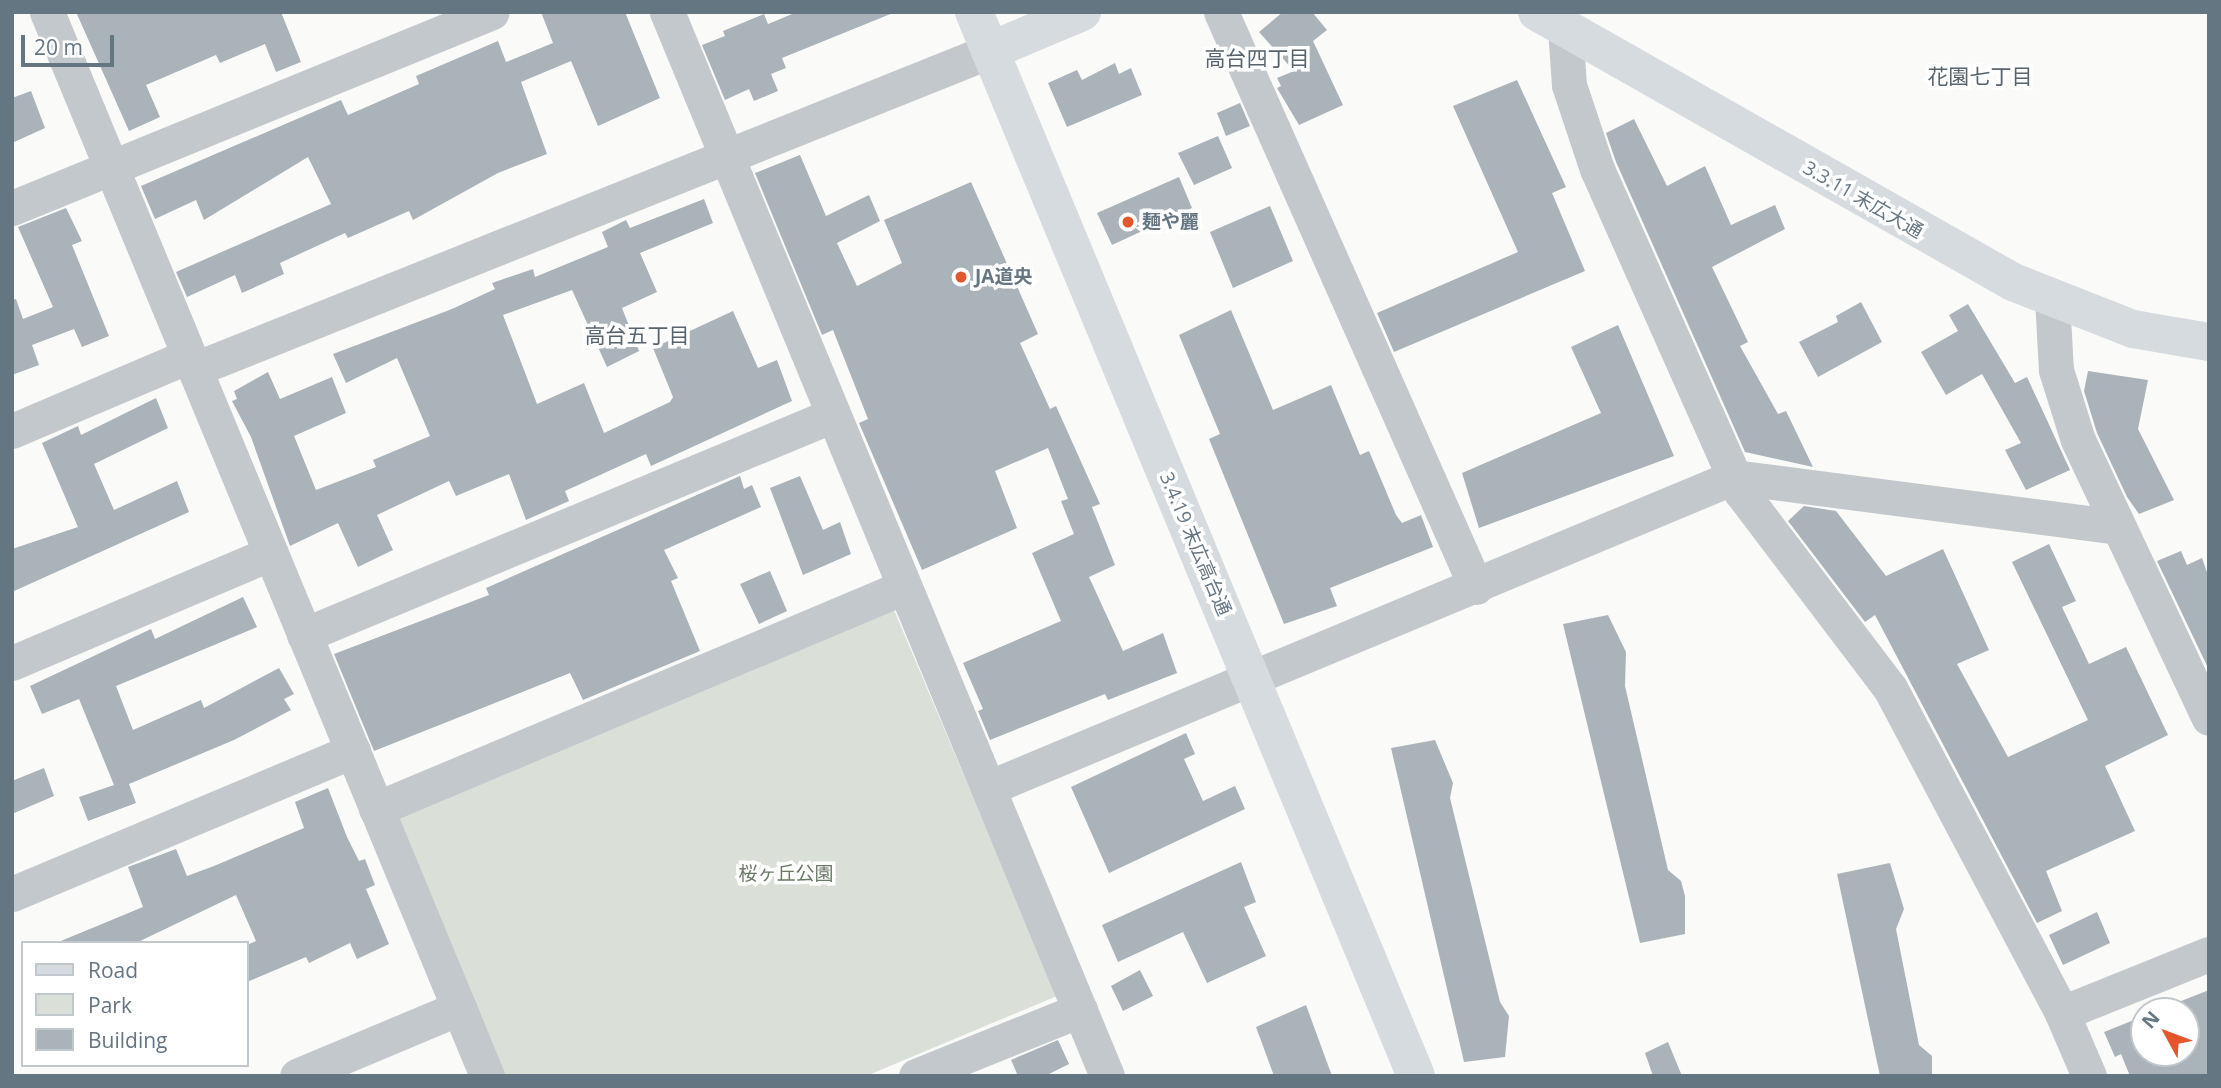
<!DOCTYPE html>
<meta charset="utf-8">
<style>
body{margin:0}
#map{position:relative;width:2221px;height:1088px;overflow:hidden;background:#fafaf8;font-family:"Open Sans","Noto Sans JP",sans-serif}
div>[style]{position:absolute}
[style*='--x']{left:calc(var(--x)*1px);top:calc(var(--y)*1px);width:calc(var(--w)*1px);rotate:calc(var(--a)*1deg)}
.green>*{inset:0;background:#dadfd7}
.building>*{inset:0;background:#aab3b9}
.street>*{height:35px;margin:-17.5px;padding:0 17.5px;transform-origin:17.5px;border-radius:17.5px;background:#c3c8cc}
.secondary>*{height:38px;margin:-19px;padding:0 19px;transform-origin:19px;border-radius:19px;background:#d6dbdf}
.dots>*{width:19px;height:19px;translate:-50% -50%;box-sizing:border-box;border:4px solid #fff;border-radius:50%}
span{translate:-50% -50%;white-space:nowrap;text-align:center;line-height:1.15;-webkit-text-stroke:7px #fff;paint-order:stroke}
.street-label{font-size:19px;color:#657683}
.poi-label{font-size:19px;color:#657683;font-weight:700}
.left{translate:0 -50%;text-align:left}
.park-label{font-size:19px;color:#687a64}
.neighbourhood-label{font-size:21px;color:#57646e}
.frame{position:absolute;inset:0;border:14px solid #657683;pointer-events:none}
.legend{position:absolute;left:21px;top:941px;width:228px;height:126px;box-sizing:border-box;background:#fff;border:2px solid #c1c8cd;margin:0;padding:9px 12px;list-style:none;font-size:21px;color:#657683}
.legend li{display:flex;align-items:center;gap:14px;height:35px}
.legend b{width:35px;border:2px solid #c1c8cd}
.north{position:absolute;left:2130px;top:997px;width:70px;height:70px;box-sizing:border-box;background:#fff;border:2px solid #c1c8cd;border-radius:50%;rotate:311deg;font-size:19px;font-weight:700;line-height:28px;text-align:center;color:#657683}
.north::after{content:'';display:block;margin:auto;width:24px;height:32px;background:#e4572e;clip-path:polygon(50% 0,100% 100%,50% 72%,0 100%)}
.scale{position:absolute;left:21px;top:35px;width:93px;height:32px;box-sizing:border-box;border:4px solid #657683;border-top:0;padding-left:9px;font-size:21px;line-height:24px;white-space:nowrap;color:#657683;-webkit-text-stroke:5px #fff;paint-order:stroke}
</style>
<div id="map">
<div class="green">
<i style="clip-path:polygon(894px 610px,1057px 996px,866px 1076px,504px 1076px,398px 816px)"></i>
</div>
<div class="building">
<i style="clip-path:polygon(76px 12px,281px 12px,301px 62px,276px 72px,265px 44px,220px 63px,216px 55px,146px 85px,160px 117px,129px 131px)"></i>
<i style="clip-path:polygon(541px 12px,625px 12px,660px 98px,598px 126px,571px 61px,521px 82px,547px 154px,498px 173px,413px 220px,409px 211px,348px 238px,345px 233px,280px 263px,284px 274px,242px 293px,235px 275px,187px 297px,176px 272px,331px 204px,308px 157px,204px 220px,196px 200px,155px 219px,141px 186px,341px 100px,348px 115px,419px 84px,416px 76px,498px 41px,506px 62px,553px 43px)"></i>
<i style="clip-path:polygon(797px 12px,893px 13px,782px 58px,786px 68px,771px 74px,778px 91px,754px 101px,749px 89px,725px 100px,702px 45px,725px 36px,723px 31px,764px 14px,768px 24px)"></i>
<i style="clip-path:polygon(1283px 12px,1312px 12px,1327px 30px,1313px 41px,1343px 105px,1299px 125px,1277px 88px,1281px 86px,1277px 78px,1294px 71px,1259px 32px)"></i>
<i style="clip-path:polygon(1115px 63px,1119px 74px,1131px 68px,1142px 95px,1067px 127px,1048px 83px,1077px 70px,1082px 80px)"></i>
<i style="clip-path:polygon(1517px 80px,1566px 187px,1552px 193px,1585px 271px,1394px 352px,1377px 313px,1518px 252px,1453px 106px)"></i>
<i style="clip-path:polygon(31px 91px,45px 128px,12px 143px,12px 98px)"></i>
<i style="clip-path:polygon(1240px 103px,1250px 126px,1226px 136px,1217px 113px)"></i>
<i style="clip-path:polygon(1634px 119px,1667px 186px,1705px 166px,1731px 225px,1775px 205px,1785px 229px,1712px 267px,1748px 342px,1740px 346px,1778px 414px,1786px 411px,1813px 467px,1745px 452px,1616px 162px,1606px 133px)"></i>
<i style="clip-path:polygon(1218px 136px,1232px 168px,1194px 185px,1178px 153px)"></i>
<i style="clip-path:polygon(800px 155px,826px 216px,869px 195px,880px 221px,837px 243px,857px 286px,902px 263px,884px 220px,971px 182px,1038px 334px,1020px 343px,1050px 409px,1056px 406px,1100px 504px,1092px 507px,1115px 565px,1089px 577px,1123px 651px,1163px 633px,1177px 673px,1108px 700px,1105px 694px,990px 740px,978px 711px,983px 709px,963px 663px,1061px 621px,1032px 553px,1074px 534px,1061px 501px,1068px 499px,1048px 448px,995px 471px,1017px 528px,922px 570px,859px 423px,868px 419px,833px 330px,822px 335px,755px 173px)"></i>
<i style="clip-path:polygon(1179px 177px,1192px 208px,1112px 245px,1097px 213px)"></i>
<i style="clip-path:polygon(704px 199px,713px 223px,640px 253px,657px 292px,622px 308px,639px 351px,607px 367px,572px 290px,503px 315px,537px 404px,584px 383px,604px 433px,670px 402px,673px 397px,653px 348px,733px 311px,758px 368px,777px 360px,792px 401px,651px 466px,646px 454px,565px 491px,569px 501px,526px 520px,509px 474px,456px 496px,449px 481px,377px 515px,393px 550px,358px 567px,338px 523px,290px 546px,251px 437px,232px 401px,237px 399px,234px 391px,268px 372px,280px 399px,332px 377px,346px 413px,294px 436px,316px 490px,376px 467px,373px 460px,430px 436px,397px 358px,346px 383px,333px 354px,452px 309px,495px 289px,492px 283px,533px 269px,535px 277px,608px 247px,602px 232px,626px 220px,630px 228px)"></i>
<i style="clip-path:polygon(1270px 206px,1293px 261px,1233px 288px,1210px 232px)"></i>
<i style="clip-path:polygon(66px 208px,82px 241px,72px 245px,109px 336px,82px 347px,74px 329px,32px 345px,39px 365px,12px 375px,12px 300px,16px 299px,23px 319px,53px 307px,18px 227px)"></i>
<i style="clip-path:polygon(1861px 302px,1882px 342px,1818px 377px,1799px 342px,1838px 322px,1836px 316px)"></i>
<i style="clip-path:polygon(1968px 304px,2015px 383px,2027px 377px,2070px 470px,2026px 490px,2005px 450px,2021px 443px,1982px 374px,1946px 395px,1921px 352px,1958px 331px,1949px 315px)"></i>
<i style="clip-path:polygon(1231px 310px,1273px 410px,1331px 385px,1360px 455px,1369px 451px,1396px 515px,1402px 523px,1421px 515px,1433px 547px,1330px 588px,1337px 606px,1284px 624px,1209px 439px,1220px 434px,1179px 335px)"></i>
<i style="clip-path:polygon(1618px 325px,1674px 456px,1479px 528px,1462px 473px,1601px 413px,1571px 347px)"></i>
<i style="clip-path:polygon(2088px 371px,2148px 380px,2138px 429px,2174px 500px,2139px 514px,2127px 497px,2097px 433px,2084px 391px)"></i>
<i style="clip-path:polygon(156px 398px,168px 428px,94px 464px,114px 510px,177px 481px,189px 512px,12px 592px,12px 549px,78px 527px,42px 443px,78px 426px,81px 435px)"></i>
<i style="clip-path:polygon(740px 476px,744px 489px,752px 485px,761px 507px,664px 550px,678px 578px,671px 581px,700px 651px,583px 700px,570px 673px,374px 751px,334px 654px,489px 595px,486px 588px)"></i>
<i style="clip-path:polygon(800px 476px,823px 530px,840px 522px,851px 554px,803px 575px,770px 488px)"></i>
<i style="clip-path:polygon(1804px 506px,1836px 511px,1886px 576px,1943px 549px,1989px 650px,1957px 664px,2008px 757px,2088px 720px,2012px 562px,2049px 544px,2076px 601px,2062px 607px,2089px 664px,2126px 647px,2168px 735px,2105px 766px,2135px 831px,2046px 871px,2062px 911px,2037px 923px,1875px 615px,1865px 622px,1788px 521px)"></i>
<i style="clip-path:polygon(2181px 551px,2187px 565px,2202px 558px,2209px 578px,2209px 670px,2157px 561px)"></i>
<i style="clip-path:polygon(770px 571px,787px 611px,759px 624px,740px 584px)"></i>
<i style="clip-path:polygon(243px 597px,257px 627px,116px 686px,133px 730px,201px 700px,204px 708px,279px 668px,294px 694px,284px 699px,291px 710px,234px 740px,129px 784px,136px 803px,88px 821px,79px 797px,114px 785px,79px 699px,42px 714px,30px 686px,151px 629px,155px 639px)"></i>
<i style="clip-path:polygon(1608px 615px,1626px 652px,1625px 686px,1668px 870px,1681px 881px,1685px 896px,1685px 934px,1640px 943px,1563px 624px)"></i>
<i style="clip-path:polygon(1186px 733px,1195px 754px,1184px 759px,1203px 801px,1235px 786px,1245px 809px,1109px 873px,1071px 787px)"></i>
<i style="clip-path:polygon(1435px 740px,1453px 783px,1450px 798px,1500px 1002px,1509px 1016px,1505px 1057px,1464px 1062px,1391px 748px)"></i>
<i style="clip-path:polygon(44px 768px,54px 796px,12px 814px,12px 781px)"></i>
<i style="clip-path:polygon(328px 788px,347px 837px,359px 861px,365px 859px,375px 885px,366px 889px,389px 944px,357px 959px,350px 943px,309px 963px,306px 957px,247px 982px,247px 945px,256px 941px,236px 895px,136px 943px,56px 943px,143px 907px,128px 867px,176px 849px,187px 876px,214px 866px,304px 828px,295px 802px)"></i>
<i style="clip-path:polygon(1241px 862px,1256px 902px,1244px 907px,1266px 956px,1207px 983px,1183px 932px,1118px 962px,1102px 925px)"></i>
<i style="clip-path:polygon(1890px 863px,1904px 909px,1896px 929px,1919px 1045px,1932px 1056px,1932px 1076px,1880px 1076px,1837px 874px)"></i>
<i style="clip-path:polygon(2097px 912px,2110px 943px,2063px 965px,2049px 935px)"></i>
<i style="clip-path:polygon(1140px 970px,1153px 996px,1123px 1011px,1111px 986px)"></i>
<i style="clip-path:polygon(2209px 990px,2209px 1076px,2130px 1076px,2121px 1054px,2115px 1057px,2104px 1032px,2144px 1016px,2144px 1053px,2186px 1053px,2186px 1011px,2156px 1011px)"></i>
<i style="clip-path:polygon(1306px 1005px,1332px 1076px,1274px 1076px,1256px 1027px)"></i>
<i style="clip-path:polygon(1058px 1040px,1069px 1064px,1045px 1076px,1018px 1076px,1011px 1060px)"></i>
<i style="clip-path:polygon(1668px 1042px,1682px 1076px,1653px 1076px,1645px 1053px)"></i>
</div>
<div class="street">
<i style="--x:47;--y:12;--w:1151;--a:67.53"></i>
<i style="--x:667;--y:12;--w:1151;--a:67.53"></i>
<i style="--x:1221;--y:12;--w:629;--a:66.08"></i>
<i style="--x:1565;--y:28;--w:57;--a:86"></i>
<i style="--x:1569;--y:85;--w:89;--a:71.6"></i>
<i style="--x:1597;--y:169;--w:354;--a:66"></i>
<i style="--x:1741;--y:492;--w:246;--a:52.8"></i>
<i style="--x:1890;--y:688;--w:368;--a:62.1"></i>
<i style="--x:2062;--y:1013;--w:69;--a:66.8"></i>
<i style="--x:12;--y:208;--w:518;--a:-22.21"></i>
<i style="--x:2052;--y:299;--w:71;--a:86.8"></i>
<i style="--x:2056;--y:370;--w:73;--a:72.6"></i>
<i style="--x:2078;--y:440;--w:307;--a:64.8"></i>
<i style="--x:195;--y:369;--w:856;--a:-21.8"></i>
<i style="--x:12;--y:431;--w:192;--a:-23"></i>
<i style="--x:304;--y:635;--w:573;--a:-22.58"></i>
<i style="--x:12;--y:663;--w:281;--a:-23"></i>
<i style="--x:988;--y:788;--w:808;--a:-22.63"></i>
<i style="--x:1734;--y:477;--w:387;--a:7.4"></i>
<i style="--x:376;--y:809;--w:573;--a:-22.8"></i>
<i style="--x:12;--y:894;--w:370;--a:-22.8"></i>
<i style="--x:2062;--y:1013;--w:158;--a:-21.9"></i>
<i style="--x:297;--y:1076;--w:176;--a:-22.8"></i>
<i style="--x:916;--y:1076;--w:177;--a:-21.9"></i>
</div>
<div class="secondary">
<i style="--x:974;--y:12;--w:1152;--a:67.44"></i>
<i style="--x:1537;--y:12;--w:547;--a:29.56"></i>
<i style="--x:2013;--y:282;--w:129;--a:21.4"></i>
<i style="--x:2133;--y:329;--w:77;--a:9.7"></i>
<i style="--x:990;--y:51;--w:100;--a:-23"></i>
</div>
<div class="dots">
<i style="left:1128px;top:222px;background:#e4572e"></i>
<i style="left:961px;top:277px;background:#e4572e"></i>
</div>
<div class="street-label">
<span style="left:1863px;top:200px;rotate:30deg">3.3.11 末広大通</span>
<span style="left:1195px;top:544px;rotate:67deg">3.4.19 末広高台通</span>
</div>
<div class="poi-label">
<span class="left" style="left:1142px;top:222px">麺や麗</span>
<span class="left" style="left:975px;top:277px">JA道央</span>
</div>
<div class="park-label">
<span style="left:786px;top:874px">桜ヶ丘公園</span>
</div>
<div class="neighbourhood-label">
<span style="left:1257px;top:58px">高台四丁目</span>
<span style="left:1980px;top:76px">花園七丁目</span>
<span style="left:637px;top:335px">高台五丁目</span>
</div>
<div class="frame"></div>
<ul class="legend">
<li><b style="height:9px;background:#d6dbdf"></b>Road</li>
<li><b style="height:19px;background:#dadfd7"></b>Park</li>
<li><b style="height:19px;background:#aab3b9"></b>Building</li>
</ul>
<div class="north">N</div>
<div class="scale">20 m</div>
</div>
